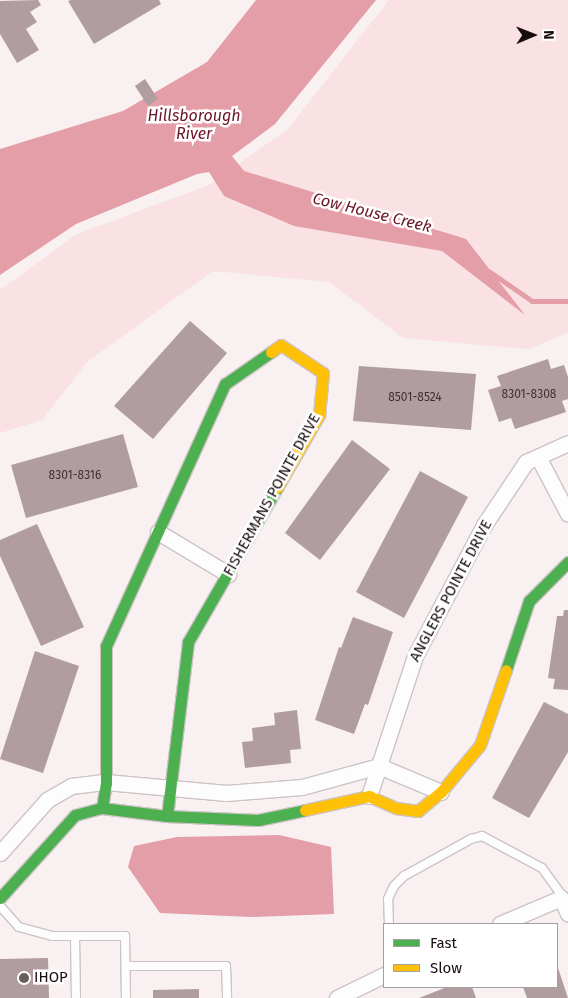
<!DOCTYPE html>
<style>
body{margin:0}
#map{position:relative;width:568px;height:998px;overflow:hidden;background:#f8f0f1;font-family:"Fira Sans",sans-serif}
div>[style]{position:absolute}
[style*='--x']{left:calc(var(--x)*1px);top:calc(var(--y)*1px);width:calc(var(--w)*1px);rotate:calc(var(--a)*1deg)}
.green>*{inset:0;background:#fae1e3}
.water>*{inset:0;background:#e39ea7}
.stream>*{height:5px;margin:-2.5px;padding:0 2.5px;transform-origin:2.5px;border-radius:2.5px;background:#e39ea7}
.building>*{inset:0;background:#b19da0}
.roads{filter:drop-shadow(1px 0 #cec3c4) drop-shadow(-1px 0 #cec3c4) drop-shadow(0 1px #cec3c4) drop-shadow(0 -1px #cec3c4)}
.lane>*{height:8px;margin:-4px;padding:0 4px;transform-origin:4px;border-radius:4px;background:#fefdfd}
.street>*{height:15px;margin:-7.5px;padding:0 7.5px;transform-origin:7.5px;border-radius:7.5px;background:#fefdfd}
.fast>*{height:11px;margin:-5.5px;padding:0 5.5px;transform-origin:5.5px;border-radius:5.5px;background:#4caf50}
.slow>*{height:11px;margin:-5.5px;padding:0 5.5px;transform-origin:5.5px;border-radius:5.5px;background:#ffc107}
.dots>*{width:14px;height:14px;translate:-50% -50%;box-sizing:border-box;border:2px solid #fff;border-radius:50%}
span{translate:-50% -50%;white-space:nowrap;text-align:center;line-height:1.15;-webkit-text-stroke:5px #fff;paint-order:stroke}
.number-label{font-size:12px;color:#3e3132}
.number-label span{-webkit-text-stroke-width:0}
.street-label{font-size:15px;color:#180d0e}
.poi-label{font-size:15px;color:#180d0e}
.left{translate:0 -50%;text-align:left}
.water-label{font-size:16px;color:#6b152a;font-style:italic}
.legend{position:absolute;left:383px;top:923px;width:175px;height:65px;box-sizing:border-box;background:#fff;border:1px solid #a39e9f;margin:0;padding:6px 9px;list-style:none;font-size:15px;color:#180d0e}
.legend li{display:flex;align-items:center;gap:10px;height:25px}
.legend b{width:25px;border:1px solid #a39e9f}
.north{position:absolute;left:508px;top:10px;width:50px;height:50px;-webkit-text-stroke:4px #fff;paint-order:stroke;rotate:89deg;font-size:14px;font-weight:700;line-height:20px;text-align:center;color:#180d0e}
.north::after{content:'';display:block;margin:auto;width:18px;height:22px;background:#180d0e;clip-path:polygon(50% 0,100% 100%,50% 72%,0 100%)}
</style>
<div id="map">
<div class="green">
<i style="clip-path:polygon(389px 0,568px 0,568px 333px,528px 349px,403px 338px,329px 282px,213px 271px,87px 362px,42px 420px,0 433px,0 290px,77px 234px,209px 185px,288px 129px)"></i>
</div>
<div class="water">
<i style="clip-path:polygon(256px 0,376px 0,275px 124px,232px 156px,244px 171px,466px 239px,525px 315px,442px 251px,294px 226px,224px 196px,209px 172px,197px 174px,76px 224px,0 275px,0 149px,123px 111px,207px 62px)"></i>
<i style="clip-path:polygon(279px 835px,331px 847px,334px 914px,251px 917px,160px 913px,128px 867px,134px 846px,177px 837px)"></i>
</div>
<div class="stream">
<i style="--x:490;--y:272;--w:51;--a:34.6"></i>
<i style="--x:532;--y:301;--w:36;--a:0"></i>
</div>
<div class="building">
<i style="clip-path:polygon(38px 0,41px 5px,30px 12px,37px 22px,26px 29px,39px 50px,17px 63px,0 34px,0 1px)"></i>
<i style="clip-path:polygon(71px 0,159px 0,161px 4px,94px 44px,68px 1px)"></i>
<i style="clip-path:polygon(145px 79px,158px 99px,148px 106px,135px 86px)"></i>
<i style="clip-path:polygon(190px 321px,227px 353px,153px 439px,114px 406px)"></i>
<i style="clip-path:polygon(548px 359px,551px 369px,564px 365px,568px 377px,568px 399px,562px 401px,566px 412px,515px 429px,511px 418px,499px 422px,488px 390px,501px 386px,497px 376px)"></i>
<i style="clip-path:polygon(359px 366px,476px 374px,471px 430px,353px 421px)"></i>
<i style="clip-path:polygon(123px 434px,138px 487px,26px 518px,11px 465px)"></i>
<i style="clip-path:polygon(352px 440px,390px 469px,320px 560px,285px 533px)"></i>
<i style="clip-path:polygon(420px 471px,468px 497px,404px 618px,356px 592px)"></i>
<i style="clip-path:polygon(37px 524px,84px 627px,41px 646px,0 556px,0 540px)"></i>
<i style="clip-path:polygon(564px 610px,568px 610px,568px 690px,553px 689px,555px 679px,548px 678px,557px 616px,563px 616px)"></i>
<i style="clip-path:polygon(353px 617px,393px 632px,368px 705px,365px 704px,354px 734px,315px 720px,339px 647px,341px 648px)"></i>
<i style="clip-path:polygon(35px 651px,79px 666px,43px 773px,0 759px)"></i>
<i style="clip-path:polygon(544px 702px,568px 714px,568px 752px,529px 818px,492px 798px)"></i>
<i style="clip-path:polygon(297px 710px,301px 749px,290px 750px,291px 763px,245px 768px,242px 742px,253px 741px,252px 728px,275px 725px,274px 713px)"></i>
<i style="clip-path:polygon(48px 958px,49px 998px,0 998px,0 959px)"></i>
<i style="clip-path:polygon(557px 965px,568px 998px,527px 998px,523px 987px,557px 987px)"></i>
<i style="clip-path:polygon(447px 987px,472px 987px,476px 998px,419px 998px)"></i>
<i style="clip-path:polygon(199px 989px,199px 998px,153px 998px,153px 990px)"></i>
</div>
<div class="roads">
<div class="lane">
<i style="--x:0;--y:906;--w:28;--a:48"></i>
<i style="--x:19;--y:927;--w:34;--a:15"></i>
<i style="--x:52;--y:936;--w:73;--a:0"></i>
<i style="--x:125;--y:936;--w:62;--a:89.1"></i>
<i style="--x:389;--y:924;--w:25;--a:-92"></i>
<i style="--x:388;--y:899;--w:14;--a:-65"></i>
<i style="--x:394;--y:886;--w:14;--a:-45"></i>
<i style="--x:404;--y:876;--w:77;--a:-28.9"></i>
<i style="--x:471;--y:839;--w:11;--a:-15"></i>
<i style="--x:482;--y:836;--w:68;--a:28.1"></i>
<i style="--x:542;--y:868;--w:36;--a:54"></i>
<i style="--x:75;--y:936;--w:62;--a:89.1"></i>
<i style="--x:126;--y:966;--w:100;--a:0"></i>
<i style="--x:226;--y:966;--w:32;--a:88"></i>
</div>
<div class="street">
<i style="--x:538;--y:457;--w:64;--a:62.2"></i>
<i style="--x:158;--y:532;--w:82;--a:31"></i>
<i style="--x:379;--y:766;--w:67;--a:22.8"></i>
<i style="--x:369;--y:796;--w:147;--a:-71.8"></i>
<i style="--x:415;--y:656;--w:148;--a:-62.2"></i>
<i style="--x:484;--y:525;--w:76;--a:-56.3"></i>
<i style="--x:526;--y:462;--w:46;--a:-24.3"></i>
<i style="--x:0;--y:853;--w:71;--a:-48.4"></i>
<i style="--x:47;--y:800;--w:28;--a:-30"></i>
<i style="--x:71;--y:786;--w:35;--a:-7"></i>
<i style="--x:106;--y:782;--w:121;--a:5.2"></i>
<i style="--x:226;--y:793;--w:76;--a:-4.5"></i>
<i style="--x:302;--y:787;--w:80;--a:-15.3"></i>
<i style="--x:500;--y:924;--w:66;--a:-23.1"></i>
<i style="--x:561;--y:898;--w:17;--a:66"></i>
<i style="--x:337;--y:998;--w:52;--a:-26.1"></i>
</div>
<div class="fast">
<i style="--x:506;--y:670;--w:73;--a:-71.6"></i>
<i style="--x:529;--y:601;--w:55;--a:-45"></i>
<i style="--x:102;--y:808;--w:26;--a:-81"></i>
<i style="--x:106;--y:782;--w:136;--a:-90"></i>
<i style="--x:106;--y:646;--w:288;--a:-65.6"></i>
<i style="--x:225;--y:384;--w:56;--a:-34.8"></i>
<i style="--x:167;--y:816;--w:175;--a:-83.1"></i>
<i style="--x:188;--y:642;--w:178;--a:-60"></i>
<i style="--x:0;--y:898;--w:112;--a:-47.9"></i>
<i style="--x:75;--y:815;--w:28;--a:-15"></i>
<i style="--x:102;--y:808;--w:65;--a:7"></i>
<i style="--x:167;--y:816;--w:91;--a:2.5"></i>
<i style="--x:258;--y:820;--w:48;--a:-12"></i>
</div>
<div class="slow">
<i style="--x:271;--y:352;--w:12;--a:-35"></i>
<i style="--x:281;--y:345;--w:50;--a:33.7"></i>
<i style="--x:323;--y:373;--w:42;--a:95.4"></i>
<i style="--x:319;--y:415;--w:84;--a:119.9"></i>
<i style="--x:305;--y:810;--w:66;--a:-12.3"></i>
<i style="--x:369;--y:796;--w:30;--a:24"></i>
<i style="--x:396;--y:808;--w:22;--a:8"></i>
<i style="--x:418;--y:811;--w:30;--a:-40"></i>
<i style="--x:441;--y:792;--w:61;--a:-50.3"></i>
<i style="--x:480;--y:745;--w:79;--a:-70.9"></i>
</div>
</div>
<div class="dots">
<i style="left:24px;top:978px;background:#665c5d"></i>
</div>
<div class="number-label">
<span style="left:529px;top:395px">8301-8308</span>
<span style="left:415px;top:398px">8501-8524</span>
<span style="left:75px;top:476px">8301-8316</span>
</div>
<div class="street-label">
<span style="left:272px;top:495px;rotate:-61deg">FISHERMANS POINTE DRIVE</span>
<span style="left:451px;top:591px;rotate:-62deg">ANGLERS POINTE DRIVE</span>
</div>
<div class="poi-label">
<span class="left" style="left:34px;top:978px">IHOP</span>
</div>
<div class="water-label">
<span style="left:194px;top:125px">Hillsborough<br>River</span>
<span style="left:372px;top:213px;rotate:14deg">Cow House Creek</span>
</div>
<ul class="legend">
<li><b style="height:6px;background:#4caf50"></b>Fast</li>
<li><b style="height:6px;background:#ffc107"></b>Slow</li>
</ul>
<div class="north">N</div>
</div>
